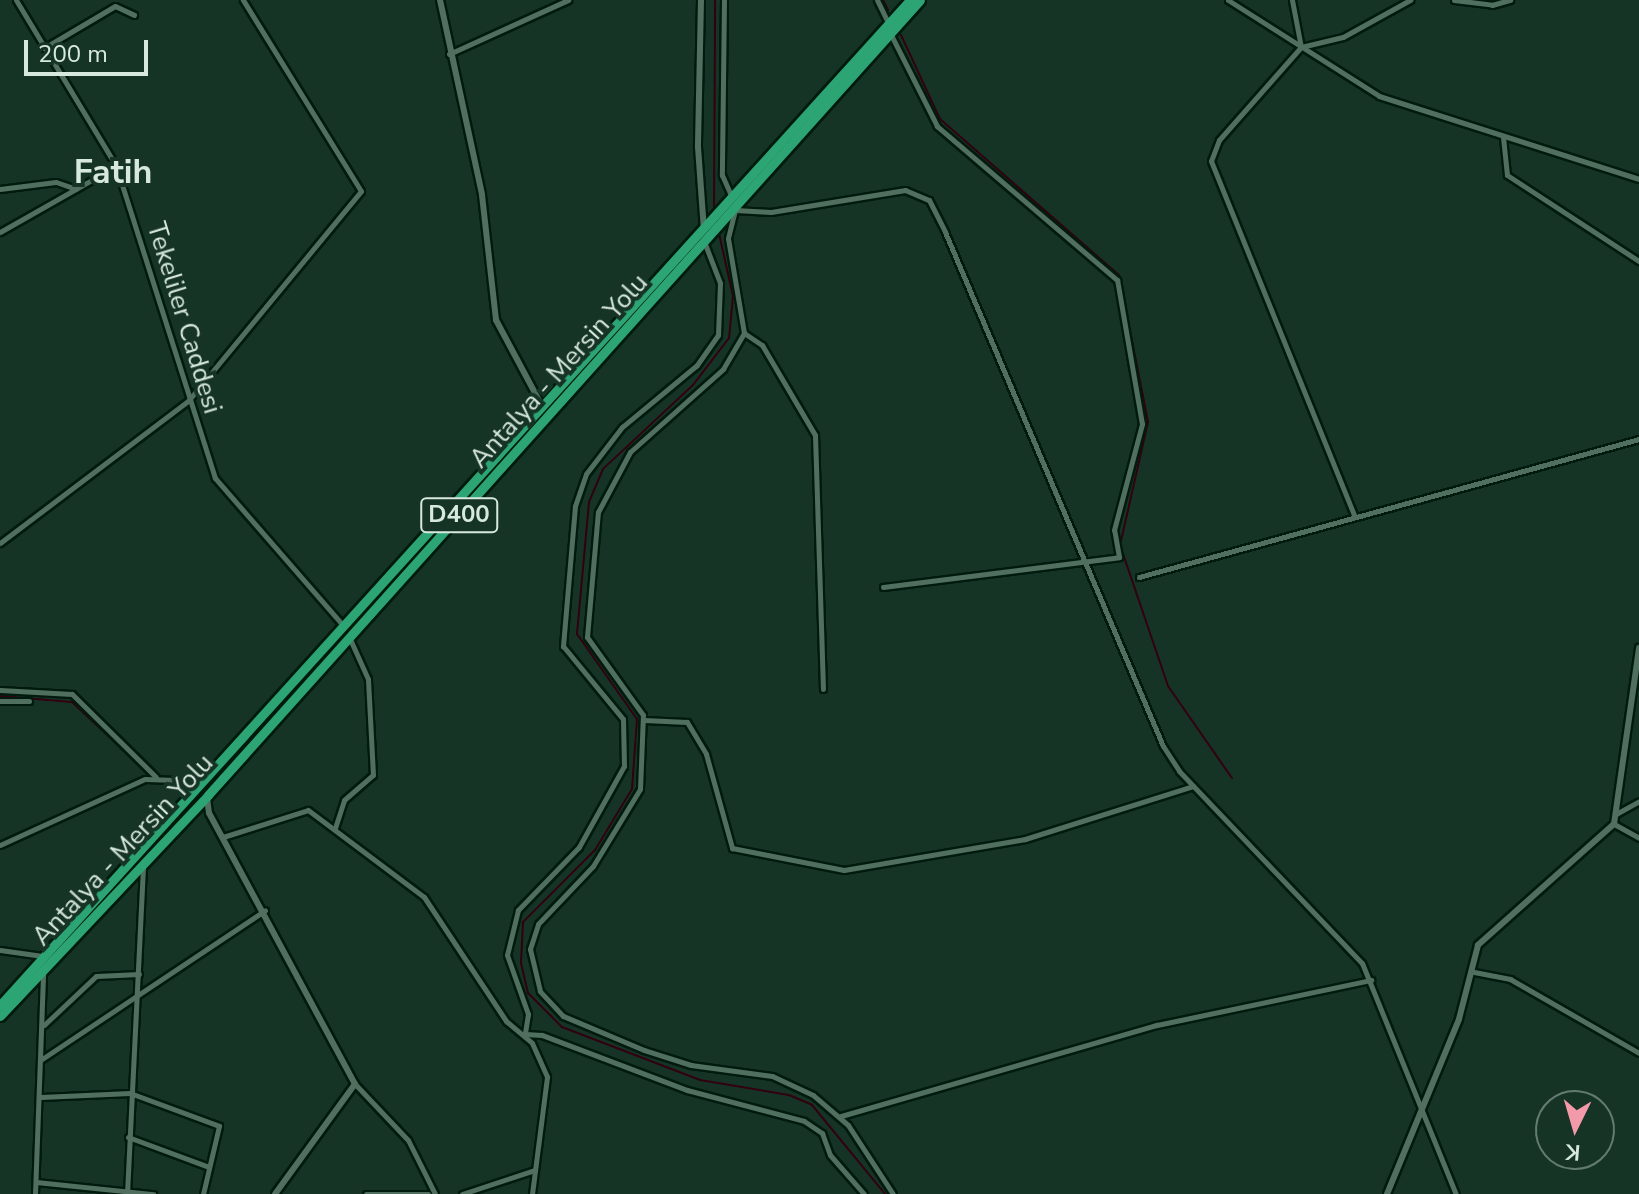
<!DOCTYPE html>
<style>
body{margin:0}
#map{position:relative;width:1639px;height:1194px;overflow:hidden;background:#163426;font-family:"Nunito Sans",sans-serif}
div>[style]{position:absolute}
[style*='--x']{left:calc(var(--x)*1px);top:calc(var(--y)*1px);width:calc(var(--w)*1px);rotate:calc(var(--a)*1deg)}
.stream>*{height:2px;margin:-1px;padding:0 1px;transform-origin:1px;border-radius:1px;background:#310110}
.roads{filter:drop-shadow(2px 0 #001b0e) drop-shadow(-2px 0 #001b0e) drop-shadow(0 2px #001b0e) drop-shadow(0 -2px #001b0e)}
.minor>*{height:5px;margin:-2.5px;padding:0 2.5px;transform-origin:2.5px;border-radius:2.5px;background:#506f5f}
.tertiary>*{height:6px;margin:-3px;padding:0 3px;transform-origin:3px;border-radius:3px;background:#506f5f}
.trunk>*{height:9px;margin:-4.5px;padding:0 4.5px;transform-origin:4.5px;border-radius:4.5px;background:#2ca474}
span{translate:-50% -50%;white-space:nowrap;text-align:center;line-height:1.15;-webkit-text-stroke:8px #163426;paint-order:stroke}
.shield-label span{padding:2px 6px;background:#163426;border:2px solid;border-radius:6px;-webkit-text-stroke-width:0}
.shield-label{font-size:24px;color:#d7e8de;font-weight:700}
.street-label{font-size:26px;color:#d7e8de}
.district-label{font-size:34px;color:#d7e8de;font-weight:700}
.north{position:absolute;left:1535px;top:1090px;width:80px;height:80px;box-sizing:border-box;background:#163426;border:2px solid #637c70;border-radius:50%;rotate:185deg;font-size:22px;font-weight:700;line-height:32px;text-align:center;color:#d7e8de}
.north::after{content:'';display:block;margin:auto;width:28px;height:36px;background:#f39aaa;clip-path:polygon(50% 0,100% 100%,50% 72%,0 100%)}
.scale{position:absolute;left:24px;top:40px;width:124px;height:36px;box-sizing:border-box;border:4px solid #d7e8de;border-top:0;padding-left:10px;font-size:24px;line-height:28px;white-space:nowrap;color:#d7e8de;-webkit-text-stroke:6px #163426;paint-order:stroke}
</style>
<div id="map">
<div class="stream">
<i style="--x:883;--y:0;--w:11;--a:63"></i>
<i style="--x:901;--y:35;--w:93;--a:65.1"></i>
<i style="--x:940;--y:119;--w:237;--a:41.1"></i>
<i style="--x:1119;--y:275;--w:150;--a:78.8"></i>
<i style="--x:1148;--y:422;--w:126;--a:102.8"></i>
<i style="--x:1120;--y:545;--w:149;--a:71.2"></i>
<i style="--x:1168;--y:686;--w:112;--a:55.2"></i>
<i style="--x:714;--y:211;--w:211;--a:-89.7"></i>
<i style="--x:718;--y:229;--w:69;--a:77.4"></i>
<i style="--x:733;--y:296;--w:42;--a:95.4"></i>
<i style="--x:729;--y:338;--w:59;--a:127.5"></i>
<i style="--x:693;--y:385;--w:123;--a:137"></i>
<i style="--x:603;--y:469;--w:36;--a:113"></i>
<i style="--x:589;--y:502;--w:133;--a:95.2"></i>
<i style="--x:577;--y:634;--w:104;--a:54.8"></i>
<i style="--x:637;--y:719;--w:70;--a:94.1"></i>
<i style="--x:632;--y:789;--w:71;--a:121.2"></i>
<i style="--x:595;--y:850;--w:102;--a:135"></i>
<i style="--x:523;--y:922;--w:41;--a:92.8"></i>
<i style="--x:521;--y:963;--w:31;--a:77"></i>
<i style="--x:528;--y:993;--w:48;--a:45"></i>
<i style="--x:562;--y:1027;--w:148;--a:21"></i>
<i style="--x:700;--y:1080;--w:90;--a:9.6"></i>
<i style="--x:789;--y:1095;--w:25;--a:23"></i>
<i style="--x:812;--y:1105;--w:115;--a:50.6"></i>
<i style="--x:0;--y:696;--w:72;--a:4.8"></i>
<i style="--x:72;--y:702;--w:88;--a:43.2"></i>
</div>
<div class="roads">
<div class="minor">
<i style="--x:16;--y:0;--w:194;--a:58.9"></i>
<i style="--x:116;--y:166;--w:327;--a:72.4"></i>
<i style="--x:215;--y:478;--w:195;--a:49"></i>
<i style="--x:724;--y:0;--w:175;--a:90.7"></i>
<i style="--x:722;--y:175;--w:24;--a:66"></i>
<i style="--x:877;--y:0;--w:25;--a:64"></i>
<i style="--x:1228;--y:0;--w:179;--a:32.4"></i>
<i style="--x:1379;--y:96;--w:273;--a:17.7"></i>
<i style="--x:1292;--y:0;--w:48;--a:79.2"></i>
<i style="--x:1301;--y:47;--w:124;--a:131.4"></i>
<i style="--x:1219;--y:140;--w:22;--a:111"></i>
<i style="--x:1211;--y:161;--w:382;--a:68"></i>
<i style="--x:1454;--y:0;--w:38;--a:7"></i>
<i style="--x:1492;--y:5;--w:19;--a:-16"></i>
<i style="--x:1301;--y:47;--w:43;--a:-13.4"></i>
<i style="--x:1343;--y:37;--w:77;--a:-28.9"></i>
<i style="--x:44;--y:48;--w:82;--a:-30.6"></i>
<i style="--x:115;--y:6;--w:21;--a:25"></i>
<i style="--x:449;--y:54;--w:131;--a:-24.4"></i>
<i style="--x:1503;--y:137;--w:38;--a:84"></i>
<i style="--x:1507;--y:175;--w:158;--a:33.1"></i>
<i style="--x:0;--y:189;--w:56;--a:-7.1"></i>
<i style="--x:56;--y:182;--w:21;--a:19"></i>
<i style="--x:0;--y:232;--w:133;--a:-29.6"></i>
<i style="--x:705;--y:244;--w:42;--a:69"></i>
<i style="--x:720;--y:283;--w:52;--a:92.2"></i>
<i style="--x:718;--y:335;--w:37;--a:125"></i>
<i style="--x:697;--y:365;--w:97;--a:140.4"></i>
<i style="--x:622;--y:427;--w:59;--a:127.5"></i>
<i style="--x:586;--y:474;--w:34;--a:109"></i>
<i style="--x:575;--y:506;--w:141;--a:94.9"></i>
<i style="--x:563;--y:646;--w:94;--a:50.6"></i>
<i style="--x:623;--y:719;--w:47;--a:88.8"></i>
<i style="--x:624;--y:766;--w:93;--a:119.1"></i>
<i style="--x:579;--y:847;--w:88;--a:134.1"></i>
<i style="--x:518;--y:910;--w:46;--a:103.7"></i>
<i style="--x:507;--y:955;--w:63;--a:70.4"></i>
<i style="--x:528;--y:1014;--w:20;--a:99"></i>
<i style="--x:525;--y:1034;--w:17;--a:3"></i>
<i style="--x:542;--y:1035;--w:155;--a:20.8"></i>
<i style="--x:687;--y:1090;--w:121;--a:14.8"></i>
<i style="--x:804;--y:1121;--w:22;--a:34"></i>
<i style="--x:822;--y:1133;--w:23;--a:70"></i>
<i style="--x:830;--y:1155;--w:52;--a:48.9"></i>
<i style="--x:744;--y:333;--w:22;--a:34"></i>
<i style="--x:762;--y:345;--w:104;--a:59.5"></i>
<i style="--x:815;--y:435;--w:254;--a:88.2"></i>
<i style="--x:0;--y:543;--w:236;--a:-37.1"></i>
<i style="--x:188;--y:401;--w:272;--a:-50.5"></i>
<i style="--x:361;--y:191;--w:225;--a:-121.7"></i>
<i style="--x:1139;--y:577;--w:519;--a:-15.43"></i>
<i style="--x:883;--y:587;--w:238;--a:-7.2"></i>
<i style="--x:1119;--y:557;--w:27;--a:-100"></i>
<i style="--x:1114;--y:530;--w:110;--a:-75.2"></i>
<i style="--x:1142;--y:424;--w:146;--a:-99.8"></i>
<i style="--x:1117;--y:280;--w:237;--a:-139.5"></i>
<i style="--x:937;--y:126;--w:102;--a:-116.8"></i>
<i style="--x:0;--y:690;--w:72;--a:3.2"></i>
<i style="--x:72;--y:694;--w:118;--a:44.7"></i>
<i style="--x:0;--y:701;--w:29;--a:0"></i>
<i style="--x:644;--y:720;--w:43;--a:2.7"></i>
<i style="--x:687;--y:722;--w:37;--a:59"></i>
<i style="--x:706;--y:754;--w:98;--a:74.5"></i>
<i style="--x:732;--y:848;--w:114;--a:11.1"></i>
<i style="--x:844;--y:870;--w:184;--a:-9.7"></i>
<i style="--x:1025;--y:839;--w:176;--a:-17.5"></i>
<i style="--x:1616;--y:814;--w:26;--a:-29"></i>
<i style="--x:1614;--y:824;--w:29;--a:29"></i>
<i style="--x:335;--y:828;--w:29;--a:-72"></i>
<i style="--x:344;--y:800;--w:38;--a:-41"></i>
<i style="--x:373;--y:775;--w:96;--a:-93"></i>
<i style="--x:368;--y:679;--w:46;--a:-114.3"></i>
<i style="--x:223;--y:837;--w:89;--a:-17.6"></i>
<i style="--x:308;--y:810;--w:145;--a:36.9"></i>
<i style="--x:424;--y:897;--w:149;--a:56.5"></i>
<i style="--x:506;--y:1021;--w:34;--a:40"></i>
<i style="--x:532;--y:1043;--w:37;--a:66"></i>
<i style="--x:547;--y:1077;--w:118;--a:97.3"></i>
<i style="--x:0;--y:845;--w:159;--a:-24.5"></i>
<i style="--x:145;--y:779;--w:31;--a:2"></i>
<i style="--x:0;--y:950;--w:43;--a:7.9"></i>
<i style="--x:1474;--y:972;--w:37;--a:11"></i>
<i style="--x:1510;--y:979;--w:149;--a:29.8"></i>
<i style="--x:44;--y:1025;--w:71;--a:-43.3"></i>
<i style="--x:96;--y:976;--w:43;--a:-2.7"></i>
<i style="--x:42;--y:1059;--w:268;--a:-33.7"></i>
<i style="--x:355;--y:1084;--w:77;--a:46.6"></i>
<i style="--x:408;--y:1140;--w:60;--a:63.4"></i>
<i style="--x:41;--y:1097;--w:89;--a:-2.6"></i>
<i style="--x:130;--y:1093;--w:95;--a:20.3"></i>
<i style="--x:219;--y:1126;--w:70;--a:103.2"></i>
<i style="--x:841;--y:1116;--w:329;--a:-16.1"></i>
<i style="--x:1157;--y:1025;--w:219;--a:-11.9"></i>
<i style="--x:128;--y:1137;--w:86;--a:20.3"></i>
<i style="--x:36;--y:1182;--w:118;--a:5.9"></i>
<i style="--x:35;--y:1194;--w:223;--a:-87.9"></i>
<i style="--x:127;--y:1194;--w:330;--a:-87.2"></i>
<i style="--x:366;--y:1194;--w:62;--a:0"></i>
<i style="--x:462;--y:1194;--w:77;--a:-18.2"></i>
<i style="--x:893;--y:1194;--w:82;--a:-123.1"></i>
<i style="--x:848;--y:1125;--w:46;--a:-139.4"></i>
<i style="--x:813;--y:1095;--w:45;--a:-155.1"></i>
<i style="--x:772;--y:1076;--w:82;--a:-172.3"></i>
<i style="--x:691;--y:1065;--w:49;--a:-162.3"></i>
<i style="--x:644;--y:1050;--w:88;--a:-157.2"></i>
<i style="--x:563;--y:1016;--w:34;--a:-133"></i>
<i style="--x:540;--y:991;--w:43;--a:-103.4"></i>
<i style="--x:530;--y:949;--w:26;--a:-72"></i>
<i style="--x:538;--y:924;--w:80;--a:-46.5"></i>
<i style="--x:593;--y:866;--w:90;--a:-58.6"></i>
<i style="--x:640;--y:789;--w:74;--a:-87.7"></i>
<i style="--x:643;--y:715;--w:96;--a:-125.7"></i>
<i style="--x:587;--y:637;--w:125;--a:-85"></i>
<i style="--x:598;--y:512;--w:68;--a:-61.9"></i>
<i style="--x:630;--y:452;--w:125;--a:-41.7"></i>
<i style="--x:723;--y:369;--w:42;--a:-59.7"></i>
<i style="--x:744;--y:333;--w:96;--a:-99.6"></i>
<i style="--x:728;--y:238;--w:29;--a:-76"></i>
<i style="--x:735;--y:210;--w:36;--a:3"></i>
<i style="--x:771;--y:212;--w:136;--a:-9.3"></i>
<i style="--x:905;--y:190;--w:26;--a:23"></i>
<i style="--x:929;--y:200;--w:36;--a:63"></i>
<i style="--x:945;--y:232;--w:558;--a:67.02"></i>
<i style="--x:1163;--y:746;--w:30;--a:57"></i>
<i style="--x:1179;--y:771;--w:265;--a:46.4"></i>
<i style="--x:1362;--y:963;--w:249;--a:67.9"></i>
</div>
<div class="tertiary">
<i style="--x:440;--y:0;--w:199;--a:77.8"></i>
<i style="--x:482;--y:195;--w:126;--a:83.6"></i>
<i style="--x:496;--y:320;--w:98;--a:61.9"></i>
<i style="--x:701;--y:0;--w:147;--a:91.2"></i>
<i style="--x:698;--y:147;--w:83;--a:85.9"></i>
<i style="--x:176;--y:780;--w:20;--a:9"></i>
<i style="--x:176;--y:780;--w:18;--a:47"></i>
<i style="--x:207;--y:797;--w:16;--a:83"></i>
<i style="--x:209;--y:813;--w:308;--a:61.7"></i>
<i style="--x:355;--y:1084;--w:136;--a:126"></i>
<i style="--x:1387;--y:1194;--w:189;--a:-67.6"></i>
<i style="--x:1459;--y:1019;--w:76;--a:-75.6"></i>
<i style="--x:1478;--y:945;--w:182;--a:-41.7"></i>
<i style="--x:1614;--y:824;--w:178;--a:-81.9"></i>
</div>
<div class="trunk">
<i style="--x:0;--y:1005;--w:1356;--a:-47.84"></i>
<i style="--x:0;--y:1016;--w:303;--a:-46.7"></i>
<i style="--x:208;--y:795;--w:1067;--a:-48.15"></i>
</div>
</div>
<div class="shield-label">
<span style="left:459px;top:515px">D400</span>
</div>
<div class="street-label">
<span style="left:184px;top:318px;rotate:73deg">Tekeliler Caddesi</span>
<span style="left:559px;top:371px;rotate:-48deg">Antalya - Mersin Yolu</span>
<span style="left:123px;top:850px;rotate:-47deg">Antalya - Mersin Yolu</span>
</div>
<div class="district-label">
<span style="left:113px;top:173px">Fatih</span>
</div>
<div class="north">K</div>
<div class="scale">200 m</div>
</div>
